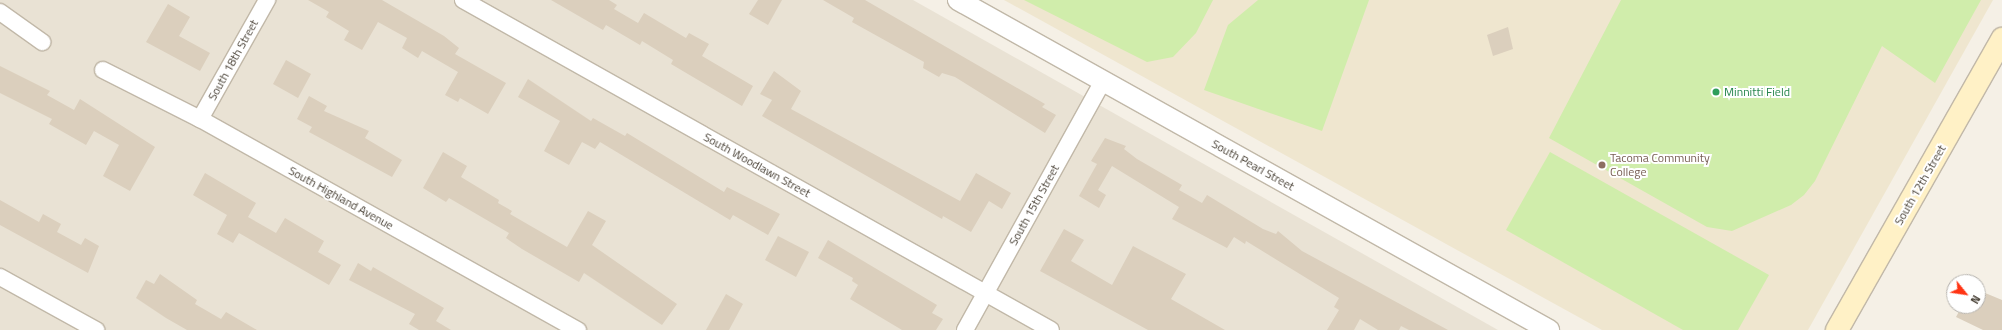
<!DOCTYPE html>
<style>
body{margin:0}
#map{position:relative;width:2002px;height:330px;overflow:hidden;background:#f5f0e6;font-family:"Titillium Web",sans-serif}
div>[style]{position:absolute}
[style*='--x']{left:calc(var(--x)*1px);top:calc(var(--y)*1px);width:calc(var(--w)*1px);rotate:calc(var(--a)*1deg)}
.residential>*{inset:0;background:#e9e2d4}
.education>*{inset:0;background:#efe6cf}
.green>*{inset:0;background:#d0edab}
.building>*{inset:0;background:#dbcfbd}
.roads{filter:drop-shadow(1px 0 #c1b8a8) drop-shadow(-1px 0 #c1b8a8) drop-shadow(0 1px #c1b8a8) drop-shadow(0 -1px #c1b8a8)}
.minor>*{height:16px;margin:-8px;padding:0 8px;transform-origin:8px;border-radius:8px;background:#fff}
.tertiary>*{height:20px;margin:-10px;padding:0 10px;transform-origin:10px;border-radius:10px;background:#fff}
.secondary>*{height:22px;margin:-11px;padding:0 11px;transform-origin:11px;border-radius:11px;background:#fff1c6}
.dots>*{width:11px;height:11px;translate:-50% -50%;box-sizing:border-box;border:2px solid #fff;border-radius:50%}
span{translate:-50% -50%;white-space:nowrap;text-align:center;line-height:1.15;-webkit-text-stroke:4px #fff;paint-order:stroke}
.street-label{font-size:12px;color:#484035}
.leisure-label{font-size:12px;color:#27864d}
.left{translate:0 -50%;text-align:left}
.education-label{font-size:12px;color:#785e54}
.north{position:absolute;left:1946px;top:274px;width:40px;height:40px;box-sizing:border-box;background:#fff;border:1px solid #b6b3ae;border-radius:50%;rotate:120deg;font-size:11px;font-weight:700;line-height:16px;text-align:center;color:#484035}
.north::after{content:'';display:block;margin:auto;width:14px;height:18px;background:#ff3413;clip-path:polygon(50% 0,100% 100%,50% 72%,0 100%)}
</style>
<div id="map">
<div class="residential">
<i style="clip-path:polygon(0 0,913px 0,1498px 330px,0 330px)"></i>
</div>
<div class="education">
<i style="clip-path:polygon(1004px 0,1993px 0,1808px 330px,1602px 330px)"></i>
</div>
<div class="green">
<i style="clip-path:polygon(1024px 0,1213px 0,1196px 33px,1173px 57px,1147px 62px)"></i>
<i style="clip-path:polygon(1258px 0,1369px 0,1322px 131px,1204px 90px,1228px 25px)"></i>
<i style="clip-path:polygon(1621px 0,1981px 0,1935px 83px,1882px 46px,1815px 181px,1804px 195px,1791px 205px,1732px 231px,1707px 227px,1549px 138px)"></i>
<i style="clip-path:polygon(1550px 152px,1769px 275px,1738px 330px,1683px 330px,1506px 230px)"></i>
</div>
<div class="building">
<i style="clip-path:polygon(308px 0,382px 0,444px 36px,459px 48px,455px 54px,506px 83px,488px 114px,460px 98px,458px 102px,445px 95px,458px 72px,422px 51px,418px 58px,402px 48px,407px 38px,378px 22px,362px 50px,344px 40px,349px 31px,326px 17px,329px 12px)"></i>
<i style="clip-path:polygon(551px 0,609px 0,617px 5px,614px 9px,638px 23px,644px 13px,686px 38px,689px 33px,709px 44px,702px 56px,753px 86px,742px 106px,671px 64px,673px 60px,642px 41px,640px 45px,606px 25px,603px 30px)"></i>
<i style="clip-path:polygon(758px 0,782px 0,768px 25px,749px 14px)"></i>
<i style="clip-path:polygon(823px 0,865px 0,1045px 104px,1042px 107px,1056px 115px,1045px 133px,955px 77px,942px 73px,939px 77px,923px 68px,924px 62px,852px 22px,854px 18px)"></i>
<i style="clip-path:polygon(168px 4px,190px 17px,179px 36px,210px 53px,200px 71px,146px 42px)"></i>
<i style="clip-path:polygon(1508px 27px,1513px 49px,1493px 56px,1487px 35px)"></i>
<i style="clip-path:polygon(286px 60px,311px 74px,298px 98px,273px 84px)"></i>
<i style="clip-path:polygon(0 66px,50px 91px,47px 95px,74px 110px,80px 99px,155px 147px,130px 191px,103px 176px,119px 145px,94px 131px,86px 145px,49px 124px,52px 119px,0 93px)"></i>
<i style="clip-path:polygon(774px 71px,801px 91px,791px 109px,960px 201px,976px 173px,1011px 193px,1002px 209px,989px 201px,971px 232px,943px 216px,942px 219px,762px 116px,772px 100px,760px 94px)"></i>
<i style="clip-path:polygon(528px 79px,591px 121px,593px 118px,625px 136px,627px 133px,724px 192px,727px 187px,780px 214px,768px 235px,733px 215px,730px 220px,600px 142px,595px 149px,582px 142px,569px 165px,544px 151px,560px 121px,518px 97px)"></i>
<i style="clip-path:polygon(309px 96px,327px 106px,324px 111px,369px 131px,365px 138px,402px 160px,392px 177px,309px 132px,312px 127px,297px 119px)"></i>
<i style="clip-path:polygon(1105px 138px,1126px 146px,1124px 149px,1137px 159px,1182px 185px,1179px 190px,1202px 203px,1207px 195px,1263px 229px,1276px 234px,1278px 231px,1302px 251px,1448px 330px,1409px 330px,1401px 326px,1399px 330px,1378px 330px,1360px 319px,1354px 330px,1327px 330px,1339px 310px,1334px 307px,1339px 298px,1246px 241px,1245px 244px,1234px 237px,1227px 248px,1172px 219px,1179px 207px,1112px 166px,1098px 190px,1106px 195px,1099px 208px,1079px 196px,1097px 164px,1091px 161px)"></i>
<i style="clip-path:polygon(443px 152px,467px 166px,461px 177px,499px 200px,498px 203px,512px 211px,510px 214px,567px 247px,588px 211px,606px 221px,592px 245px,677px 304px,662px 325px,584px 273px,579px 282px,522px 249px,506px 238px,509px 233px,449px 198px,446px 202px,423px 188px)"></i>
<i style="clip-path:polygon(205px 173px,256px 203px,248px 217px,276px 233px,285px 218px,324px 241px,318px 252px,341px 265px,329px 285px,239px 233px,233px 243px,217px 234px,227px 215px,193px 195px)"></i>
<i style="clip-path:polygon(0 200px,39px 222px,43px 214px,61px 224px,57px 232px,81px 245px,85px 238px,99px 246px,88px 273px,0 225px)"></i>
<i style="clip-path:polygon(1064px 229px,1084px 240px,1071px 261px,1112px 285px,1133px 246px,1186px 274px,1171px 299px,1225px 330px,1148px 330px,1040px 271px)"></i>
<i style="clip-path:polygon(778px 236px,809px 252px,796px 277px,765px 260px)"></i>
<i style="clip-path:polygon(828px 240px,937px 305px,932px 313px,943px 319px,936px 330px,902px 330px,850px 299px,858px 285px,852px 281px,853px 278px,818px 258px)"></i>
<i style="clip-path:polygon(358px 263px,371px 271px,373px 267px,444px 308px,436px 321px,451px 330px,419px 330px,409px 324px,415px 314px,349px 280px)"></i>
<i style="clip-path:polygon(160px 274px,197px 300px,195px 304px,221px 319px,226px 312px,257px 330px,187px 330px,166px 318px,136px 298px,146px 280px,154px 284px)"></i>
<i style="clip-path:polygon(1978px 290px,2002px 300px,2002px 330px,1983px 330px,1956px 317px,1962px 306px,1978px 306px)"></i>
<i style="clip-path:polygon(726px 294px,743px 304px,729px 330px,706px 330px)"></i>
</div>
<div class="roads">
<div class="minor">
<i style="--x:463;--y:0;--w:674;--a:29.3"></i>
<i style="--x:0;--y:12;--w:52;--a:35.5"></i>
<i style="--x:103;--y:70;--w:109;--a:26.8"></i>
<i style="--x:200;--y:119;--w:433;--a:29.2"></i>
<i style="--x:200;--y:119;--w:137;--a:-60.6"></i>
<i style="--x:0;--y:277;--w:110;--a:28.9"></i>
<i style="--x:965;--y:330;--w:285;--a:-61"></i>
</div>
<div class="tertiary">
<i style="--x:958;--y:0;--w:677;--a:29.18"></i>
</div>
<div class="secondary">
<i style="--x:1837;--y:330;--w:335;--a:-60.4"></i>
</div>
</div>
<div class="dots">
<i style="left:1716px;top:92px;background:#2e9e5b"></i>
<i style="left:1602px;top:165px;background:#8d6e63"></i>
</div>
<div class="street-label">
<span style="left:233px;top:60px;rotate:-61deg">South 18th Street</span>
<span style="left:757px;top:165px;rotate:29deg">South Woodlawn Street</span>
<span style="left:1253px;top:165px;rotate:29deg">South Pearl Street</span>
<span style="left:1920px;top:185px;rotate:-60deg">South 12th Street</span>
<span style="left:341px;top:198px;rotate:29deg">South Highland Avenue</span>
<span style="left:1034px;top:205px;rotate:-61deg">South 15th Street</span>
</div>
<div class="leisure-label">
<span class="left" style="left:1724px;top:92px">Minnitti Field</span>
</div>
<div class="education-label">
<span class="left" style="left:1610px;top:165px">Tacoma Community<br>College</span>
</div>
<div class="north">N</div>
</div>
